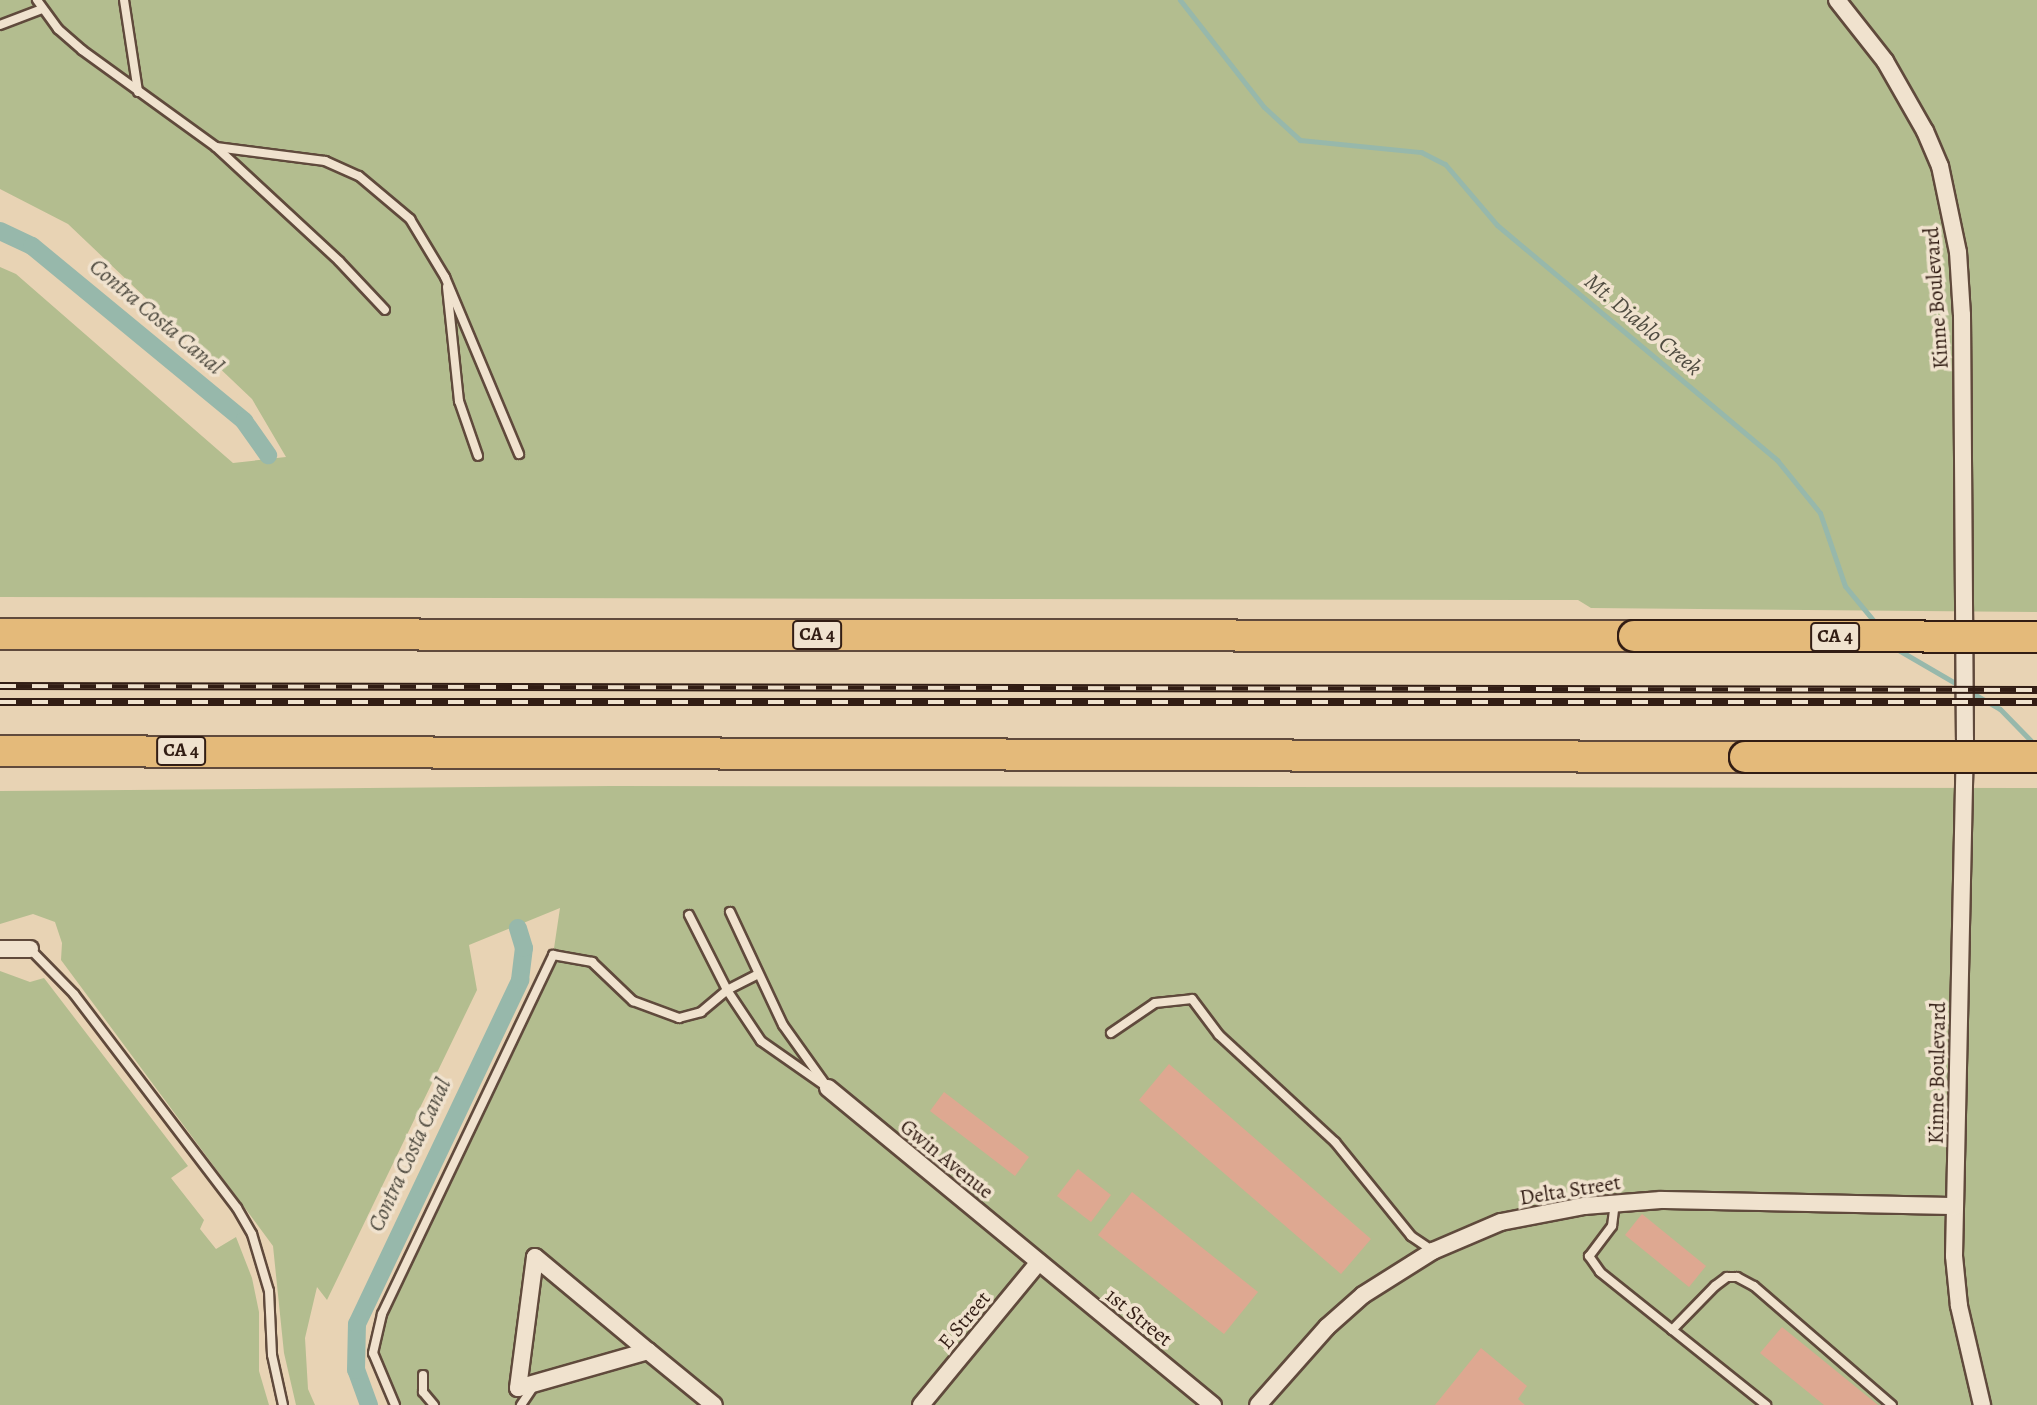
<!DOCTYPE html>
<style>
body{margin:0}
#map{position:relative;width:2037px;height:1405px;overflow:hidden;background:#e8d3b4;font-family:Alegreya,serif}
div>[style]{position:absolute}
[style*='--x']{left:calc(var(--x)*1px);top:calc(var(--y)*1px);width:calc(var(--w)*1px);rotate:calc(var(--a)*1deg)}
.green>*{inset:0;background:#b3bd8f}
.stream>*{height:5px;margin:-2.5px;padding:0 2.5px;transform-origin:2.5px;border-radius:2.5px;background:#97b8ab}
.canal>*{height:18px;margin:-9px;padding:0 9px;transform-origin:9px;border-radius:9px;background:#97b8ab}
.building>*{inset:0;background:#dea891}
.roads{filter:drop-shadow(2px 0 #604a3c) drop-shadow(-2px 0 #604a3c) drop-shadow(0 2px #604a3c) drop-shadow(0 -2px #604a3c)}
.service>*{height:8px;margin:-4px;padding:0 4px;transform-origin:4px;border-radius:4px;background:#f0e2ce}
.minor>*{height:16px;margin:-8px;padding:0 8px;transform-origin:8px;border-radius:8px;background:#f0e2ce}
.motorway>*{height:30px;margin:-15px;padding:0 15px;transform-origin:15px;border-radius:15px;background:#e4ba7a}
.rail>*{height:8px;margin-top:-4px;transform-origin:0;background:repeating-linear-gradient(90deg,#f0e2ce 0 16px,#321d14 0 32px);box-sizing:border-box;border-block:2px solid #321d14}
.bridges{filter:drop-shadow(2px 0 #321d14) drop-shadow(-2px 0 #321d14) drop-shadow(0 2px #321d14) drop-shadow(0 -2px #321d14)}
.motorway-bridge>*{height:30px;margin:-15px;padding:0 15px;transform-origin:15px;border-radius:15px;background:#e4ba7a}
span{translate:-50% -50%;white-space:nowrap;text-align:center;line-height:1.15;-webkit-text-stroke:7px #f0e2ce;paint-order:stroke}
.shield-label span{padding:2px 5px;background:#f0e2ce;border:2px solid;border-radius:5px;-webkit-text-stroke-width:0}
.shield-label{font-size:19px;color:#321d14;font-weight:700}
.street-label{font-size:21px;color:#321d14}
.water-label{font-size:23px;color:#504c41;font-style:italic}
</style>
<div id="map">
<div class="green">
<i style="clip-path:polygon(0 0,2037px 0,2037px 612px,1591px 608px,1578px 600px,0 597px,0 267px,16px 274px,233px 463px,286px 457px,252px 399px,68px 224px,0 189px)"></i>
<i style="clip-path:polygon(612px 786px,2037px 788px,2037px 1405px,395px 1405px,373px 1353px,382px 1314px,553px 955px,560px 908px,469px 945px,477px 990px,327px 1300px,317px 1287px,305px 1338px,308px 1389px,315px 1405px,296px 1405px,284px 1353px,273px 1246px,61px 960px,62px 943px,55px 922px,33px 914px,0 924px,0 791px)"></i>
<i style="clip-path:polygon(0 971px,30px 982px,44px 978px,188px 1166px,171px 1178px,204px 1220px,200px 1229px,216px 1249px,236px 1237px,252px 1278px,259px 1312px,259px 1371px,269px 1405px,0 1405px)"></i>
</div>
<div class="stream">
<i style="--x:1180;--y:0;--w:136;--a:51.9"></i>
<i style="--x:1264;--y:107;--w:49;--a:42.5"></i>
<i style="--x:1300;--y:140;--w:122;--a:5.7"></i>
<i style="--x:1421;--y:152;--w:27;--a:27"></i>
<i style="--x:1445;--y:164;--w:80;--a:49.6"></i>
<i style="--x:1497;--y:225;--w:366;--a:40"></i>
<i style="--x:1777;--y:460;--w:68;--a:50.9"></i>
<i style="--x:1820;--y:513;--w:77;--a:71.1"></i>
<i style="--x:1845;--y:586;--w:52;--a:50.5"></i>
<i style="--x:1895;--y:648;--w:121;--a:30.2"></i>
<i style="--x:2000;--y:709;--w:53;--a:45.8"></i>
</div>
<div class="canal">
<i style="--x:0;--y:231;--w:35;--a:25"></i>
<i style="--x:32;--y:246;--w:275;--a:39.5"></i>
<i style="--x:244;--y:421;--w:42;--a:54.8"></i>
<i style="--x:369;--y:1405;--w:37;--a:-110"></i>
<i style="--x:356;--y:1370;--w:46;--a:-88.8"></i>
<i style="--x:357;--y:1324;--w:381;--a:-64.6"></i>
<i style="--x:520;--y:980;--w:32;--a:-83"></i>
<i style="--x:524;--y:948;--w:21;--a:-107"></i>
</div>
<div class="building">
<i style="clip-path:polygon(1169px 1064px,1371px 1239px,1341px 1274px,1139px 1100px)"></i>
<i style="clip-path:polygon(944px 1092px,1029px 1157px,1015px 1176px,930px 1111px)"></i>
<i style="clip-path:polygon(1078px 1169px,1111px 1195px,1091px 1222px,1057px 1196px)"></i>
<i style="clip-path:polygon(1132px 1192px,1258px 1292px,1224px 1334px,1098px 1235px)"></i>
<i style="clip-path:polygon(1642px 1214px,1706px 1266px,1689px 1287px,1625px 1235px)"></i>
<i style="clip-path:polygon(1782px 1327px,1878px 1405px,1824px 1405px,1760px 1353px)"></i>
<i style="clip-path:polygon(1481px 1348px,1527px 1386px,1518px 1399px,1525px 1405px,1435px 1405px)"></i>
</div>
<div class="roads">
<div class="service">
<i style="--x:37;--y:0;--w:36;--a:54"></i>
<i style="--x:58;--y:29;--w:32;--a:41"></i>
<i style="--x:82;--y:50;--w:165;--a:35.9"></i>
<i style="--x:216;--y:147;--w:168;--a:42.8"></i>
<i style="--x:339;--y:261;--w:67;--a:46.8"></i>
<i style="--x:124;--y:0;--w:93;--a:81.3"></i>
<i style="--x:0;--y:25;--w:45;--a:-20.9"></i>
<i style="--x:216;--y:147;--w:110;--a:7.3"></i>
<i style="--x:325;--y:161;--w:37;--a:24"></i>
<i style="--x:359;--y:176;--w:67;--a:40.1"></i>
<i style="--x:410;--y:219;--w:68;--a:58.9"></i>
<i style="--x:445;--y:277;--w:192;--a:67.3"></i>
<i style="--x:447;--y:287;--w:115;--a:84"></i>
<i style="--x:459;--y:401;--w:58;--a:70.9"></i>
<i style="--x:689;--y:915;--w:84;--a:63.1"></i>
<i style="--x:727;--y:990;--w:61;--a:56.3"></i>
<i style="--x:761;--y:1041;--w:82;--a:35"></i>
<i style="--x:828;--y:1088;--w:77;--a:-125.5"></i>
<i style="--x:783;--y:1025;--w:125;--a:-115.1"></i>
<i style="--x:30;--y:949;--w:63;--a:45.6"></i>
<i style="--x:74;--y:994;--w:269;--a:52.7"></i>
<i style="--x:237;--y:1208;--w:30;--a:60"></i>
<i style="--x:252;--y:1234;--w:59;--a:73.4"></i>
<i style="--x:269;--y:1291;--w:64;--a:87.3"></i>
<i style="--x:272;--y:1355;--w:51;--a:77.6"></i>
<i style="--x:1111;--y:1033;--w:53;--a:-34.3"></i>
<i style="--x:1155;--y:1003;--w:37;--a:-6"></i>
<i style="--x:1192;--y:999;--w:45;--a:53.1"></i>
<i style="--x:1219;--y:1035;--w:158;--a:42.7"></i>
<i style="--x:1335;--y:1142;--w:121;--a:51"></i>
<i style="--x:1411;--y:1236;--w:27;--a:34"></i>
<i style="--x:1615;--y:1202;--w:24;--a:97"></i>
<i style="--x:1612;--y:1226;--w:38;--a:127"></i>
<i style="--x:1589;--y:1256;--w:19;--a:55"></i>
<i style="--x:1600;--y:1272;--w:213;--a:38.7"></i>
<i style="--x:1672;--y:1330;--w:62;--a:-45.7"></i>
<i style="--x:1715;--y:1286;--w:15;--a:-37"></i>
<i style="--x:1727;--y:1277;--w:10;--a:0"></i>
<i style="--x:1737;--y:1277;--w:19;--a:28"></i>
<i style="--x:1754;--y:1286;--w:182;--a:40.8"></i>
<i style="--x:423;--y:1375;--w:17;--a:90"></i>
<i style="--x:423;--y:1392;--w:17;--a:50"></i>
<i style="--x:395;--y:1405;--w:56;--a:-112.9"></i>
<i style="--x:373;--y:1353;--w:40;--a:-77"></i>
<i style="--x:382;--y:1314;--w:398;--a:-64.5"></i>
<i style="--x:553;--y:955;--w:40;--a:10"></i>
<i style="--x:592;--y:962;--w:57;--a:43.6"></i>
<i style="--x:633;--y:1001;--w:49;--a:20.3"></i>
<i style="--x:679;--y:1018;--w:23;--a:-15"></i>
<i style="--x:701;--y:1012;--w:34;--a:-40"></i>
<i style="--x:727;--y:990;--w:35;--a:-27"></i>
<i style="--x:521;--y:1405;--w:25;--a:-56"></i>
</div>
<div class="minor">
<i style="--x:1837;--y:0;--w:78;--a:51.8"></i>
<i style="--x:1885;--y:61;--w:81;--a:60.3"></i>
<i style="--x:1925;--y:131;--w:38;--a:67"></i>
<i style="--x:1940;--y:166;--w:88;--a:78.2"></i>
<i style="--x:1958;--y:252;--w:63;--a:86.4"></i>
<i style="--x:1962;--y:315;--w:424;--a:89.6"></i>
<i style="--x:1965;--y:739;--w:517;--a:91.22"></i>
<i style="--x:1954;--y:1256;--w:50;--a:84.3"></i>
<i style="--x:1959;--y:1306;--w:102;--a:76.9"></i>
<i style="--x:0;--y:949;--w:30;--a:0"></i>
<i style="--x:828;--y:1088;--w:499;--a:39.5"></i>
<i style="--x:535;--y:1257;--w:147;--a:39.8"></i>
<i style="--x:648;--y:1351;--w:135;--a:164.1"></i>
<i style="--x:518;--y:1388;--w:132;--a:-82.6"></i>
<i style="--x:648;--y:1351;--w:85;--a:39.3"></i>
<i style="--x:921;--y:1405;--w:185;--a:-50.5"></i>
<i style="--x:1258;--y:1405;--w:104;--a:-48.5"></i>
<i style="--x:1327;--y:1327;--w:48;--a:-41.6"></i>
<i style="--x:1363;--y:1295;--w:83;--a:-32.2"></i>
<i style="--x:1433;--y:1251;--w:74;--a:-23.1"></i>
<i style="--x:1501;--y:1222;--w:85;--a:-10.9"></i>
<i style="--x:1584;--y:1206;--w:77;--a:-4.5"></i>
<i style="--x:1661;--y:1200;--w:294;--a:1.2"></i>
</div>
<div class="motorway">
<i style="--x:0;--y:634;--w:1634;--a:0.07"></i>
<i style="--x:0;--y:751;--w:1745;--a:0.2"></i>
</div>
</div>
<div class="rail">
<i style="--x:0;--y:686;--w:2037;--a:0.11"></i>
<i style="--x:0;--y:702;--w:2037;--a:0"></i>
</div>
<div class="bridges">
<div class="motorway-bridge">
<i style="--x:1634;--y:636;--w:403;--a:0.1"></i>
<i style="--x:1745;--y:757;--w:292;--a:0"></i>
</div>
</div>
<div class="shield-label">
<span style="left:817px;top:635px">CA 4</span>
<span style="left:1835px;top:637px">CA 4</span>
<span style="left:181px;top:751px">CA 4</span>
</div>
<div class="street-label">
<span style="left:1936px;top:298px;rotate:-94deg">Kinne Boulevard</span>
<span style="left:1937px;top:1073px;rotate:-89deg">Kinne Boulevard</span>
<span style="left:947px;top:1159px;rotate:39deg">Gwin Avenue</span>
<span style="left:1570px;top:1190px;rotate:-9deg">Delta Street</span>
<span style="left:1139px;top:1317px;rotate:39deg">1st Street</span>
<span style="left:964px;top:1320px;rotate:-50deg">E Street</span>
</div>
<div class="water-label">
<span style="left:156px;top:317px;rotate:40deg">Contra Costa Canal</span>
<span style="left:1643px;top:325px;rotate:40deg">Mt. Diablo Creek</span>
<span style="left:410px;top:1155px;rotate:-65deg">Contra Costa Canal</span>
</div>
</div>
